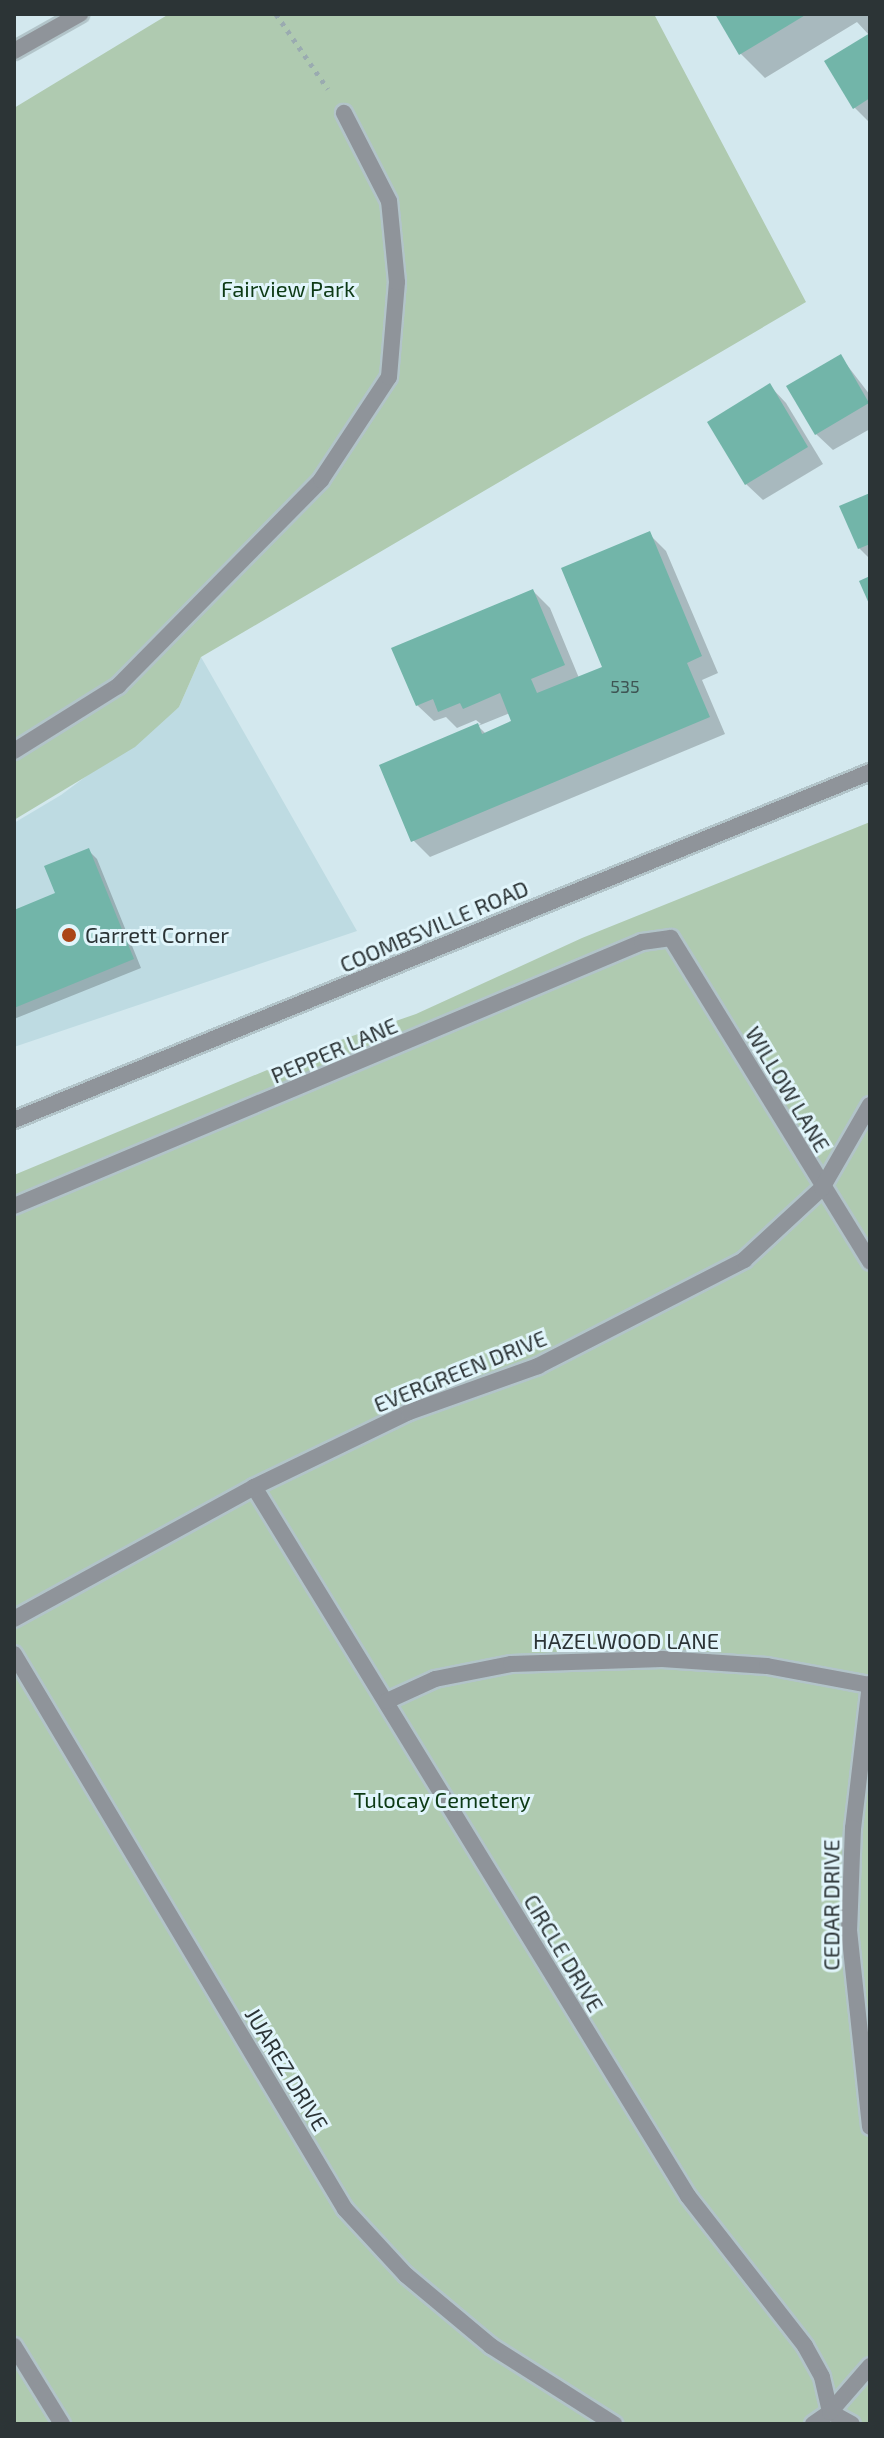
<!DOCTYPE html>
<style>
body{margin:0}
#map{position:relative;width:884px;height:2438px;overflow:hidden;background:#d3e8ee;font-family:"Exo 2",sans-serif}
div>[style]{position:absolute}
[style*='--x']{left:calc(var(--x)*1px);top:calc(var(--y)*1px);width:calc(var(--w)*1px);rotate:calc(var(--a)*1deg)}
.built>*{inset:0;background:#bedbe2}
.green>*{inset:0;background:#afcab0}
.shadow>*{inset:0;background:#0003}
.building>*{inset:0;background:#72b5a9}
.path>*{height:5px;margin-top:-2.5px;transform-origin:0;background:repeating-linear-gradient(90deg,#9aabb0 0 4px,transparent 0 10px)}
.roads{filter:drop-shadow(2px 0 #b2c4c9) drop-shadow(-2px 0 #b2c4c9) drop-shadow(0 2px #b2c4c9) drop-shadow(0 -2px #b2c4c9)}
.service>*{height:16px;margin:-8px;padding:0 8px;transform-origin:8px;border-radius:8px;background:#8f949a}
.minor>*{height:16px;margin:-8px;padding:0 8px;transform-origin:8px;border-radius:8px;background:#8f949a}
.tertiary>*{height:16px;margin:-8px;padding:0 8px;transform-origin:8px;border-radius:8px;background:#8f949a}
.dots>*{width:22px;height:22px;translate:-50% -50%;box-sizing:border-box;border:4px solid #e1f5fb;border-radius:50%}
span{translate:-50% -50%;white-space:nowrap;text-align:center;line-height:1.15;-webkit-text-stroke:6px #e1f5fb;paint-order:stroke}
.number-label{font-size:18px;color:#3e5453}
.number-label span{-webkit-text-stroke-width:0}
.park-label{font-size:22px;color:#0d3a15}
.street-label{font-size:22px;color:#2c3436}
.poi-label{font-size:22px;color:#2c3436}
.left{translate:0 -50%;text-align:left}
.frame{position:absolute;inset:0;border:16px solid #2c3436;pointer-events:none}
</style>
<div id="map">
<div class="built">
<i style="clip-path:polygon(201px 657px,357px 931px,14px 1047px,14px 823px,61px 795px,179px 707px)"></i>
</div>
<div class="green">
<i style="clip-path:polygon(169px 14px,654px 14px,806px 302px,201px 657px,179px 707px,135px 747px,14px 820px,14px 108px)"></i>
<i style="clip-path:polygon(870px 822px,870px 2424px,14px 2424px,14px 1175px,332px 1043px,416px 1014px,582px 938px)"></i>
</div>
<div class="shadow">
<i style="clip-path:polygon(717px 14px,870px 14px,870px 123px,854px 107px,869px 35px,857px 22px,765px 78px,741px 54px)"></i>
<i style="clip-path:polygon(840px 356px,870px 395px,870px 429px,833px 450px,816px 434px)"></i>
<i style="clip-path:polygon(770px 386px,786px 403px,823px 464px,763px 500px,746px 484px)"></i>
<i style="clip-path:polygon(870px 495px,870px 559px,859px 548px)"></i>
<i style="clip-path:polygon(evenodd,649px 534px,666px 551px,718px 673px,702px 680px,725px 734px,430px 857px,413px 840px,382px 766px,481px 724px,476px 720px,457px 728px,446px 717px,434px 721px,417px 705px,533px 591px,550px 608px,579px 678px,604px 668px,649px 534px,510px 713px,514px 722px,486px 734px,478px 726px,510px 713px)"></i>
<i style="clip-path:polygon(89px 851px,97px 859px,141px 968px,14px 1019px,14px 912px,58px 894px)"></i>
</div>
<div class="building">
<i style="clip-path:polygon(715px 14px,807px 14px,739px 55px)"></i>
<i style="clip-path:polygon(870px 33px,870px 98px,853px 109px,824px 61px)"></i>
<i style="clip-path:polygon(841px 354px,869px 403px,815px 435px,786px 386px)"></i>
<i style="clip-path:polygon(770px 383px,808px 447px,745px 485px,707px 422px)"></i>
<i style="clip-path:polygon(870px 493px,870px 544px,858px 549px,839px 506px)"></i>
<i style="clip-path:polygon(650px 531px,702px 656px,687px 663px,710px 717px,411px 842px,379px 765px,478px 723px,482px 734px,511px 721px,500px 693px,463px 709px,460px 703px,438px 712px,433px 699px,416px 706px,391px 648px,533px 589px,565px 665px,531px 679px,537px 693px,602px 667px,561px 568px)"></i>
<i style="clip-path:polygon(870px 576px,870px 606px,859px 581px)"></i>
<i style="clip-path:polygon(89px 848px,134px 959px,14px 1008px,14px 910px,55px 893px,44px 866px)"></i>
</div>
<div class="path">
<i style="--x:276;--y:14;--w:91;--a:55.3"></i>
</div>
<div class="roads">
<div class="service">
<i style="--x:14;--y:751;--w:123;--a:-32"></i>
<i style="--x:118;--y:686;--w:289;--a:-45.4"></i>
<i style="--x:321;--y:480;--w:123;--a:-56.6"></i>
<i style="--x:389;--y:377;--w:95;--a:-85.2"></i>
<i style="--x:397;--y:282;--w:81;--a:-95.6"></i>
<i style="--x:389;--y:201;--w:99;--a:-117.1"></i>
<i style="--x:14;--y:1206;--w:681;--a:-22.8"></i>
<i style="--x:642;--y:942;--w:29;--a:-8"></i>
<i style="--x:671;--y:938;--w:380;--a:58.4"></i>
<i style="--x:254;--y:1487;--w:831;--a:58.53"></i>
<i style="--x:688;--y:2196;--w:190;--a:52"></i>
<i style="--x:805;--y:2346;--w:35;--a:61"></i>
<i style="--x:822;--y:2377;--w:36;--a:77"></i>
<i style="--x:830;--y:2412;--w:25;--a:29"></i>
<i style="--x:14;--y:1619;--w:274;--a:-28.8"></i>
<i style="--x:254;--y:1487;--w:172;--a:-25.8"></i>
<i style="--x:409;--y:1412;--w:137;--a:-19.6"></i>
<i style="--x:538;--y:1366;--w:232;--a:-27.2"></i>
<i style="--x:744;--y:1260;--w:106;--a:-42.7"></i>
<i style="--x:822;--y:1188;--w:96;--a:-60"></i>
<i style="--x:14;--y:1654;--w:646;--a:59.19"></i>
<i style="--x:345;--y:2209;--w:90;--a:47.3"></i>
<i style="--x:406;--y:2275;--w:111;--a:39.9"></i>
<i style="--x:491;--y:2346;--w:146;--a:32.4"></i>
<i style="--x:870;--y:1684;--w:145;--a:96.7"></i>
<i style="--x:853;--y:1828;--w:102;--a:92.2"></i>
<i style="--x:849;--y:1930;--w:198;--a:83.9"></i>
<i style="--x:387;--y:1701;--w:53;--a:-24.6"></i>
<i style="--x:435;--y:1679;--w:77;--a:-11.2"></i>
<i style="--x:511;--y:1664;--w:151;--a:-1.9"></i>
<i style="--x:662;--y:1659;--w:105;--a:3.8"></i>
<i style="--x:767;--y:1666;--w:105;--a:10.5"></i>
<i style="--x:14;--y:2346;--w:92;--a:58.4"></i>
<i style="--x:813;--y:2424;--w:21;--a:-35"></i>
<i style="--x:830;--y:2412;--w:61;--a:-49"></i>
</div>
<div class="minor">
<i style="--x:14;--y:51;--w:76;--a:-29.3"></i>
</div>
<div class="tertiary">
<i style="--x:14;--y:1120;--w:924;--a:-22.12"></i>
</div>
</div>
<div class="dots">
<i style="left:69px;top:935px;background:#ab4619"></i>
</div>
<div class="number-label">
<span style="left:625px;top:686px">535</span>
</div>
<div class="park-label">
<span style="left:288px;top:289px">Fairview Park</span>
<span style="left:442px;top:1800px">Tulocay Cemetery</span>
</div>
<div class="street-label">
<span style="left:434px;top:926px;rotate:-23deg">COOMBSVILLE ROAD</span>
<span style="left:334px;top:1050px;rotate:-23deg">PEPPER LANE</span>
<span style="left:788px;top:1089px;rotate:59deg">WILLOW LANE</span>
<span style="left:460px;top:1371px;rotate:-22deg">EVERGREEN DRIVE</span>
<span style="left:626px;top:1641px">HAZELWOOD LANE</span>
<span style="left:831px;top:1905px;rotate:-90deg">CEDAR DRIVE</span>
<span style="left:564px;top:1953px;rotate:59deg">CIRCLE DRIVE</span>
<span style="left:287px;top:2069px;rotate:59deg">JUAREZ DRIVE</span>
</div>
<div class="poi-label">
<span class="left" style="left:85px;top:935px">Garrett Corner</span>
</div>
<div class="frame"></div>
</div>
